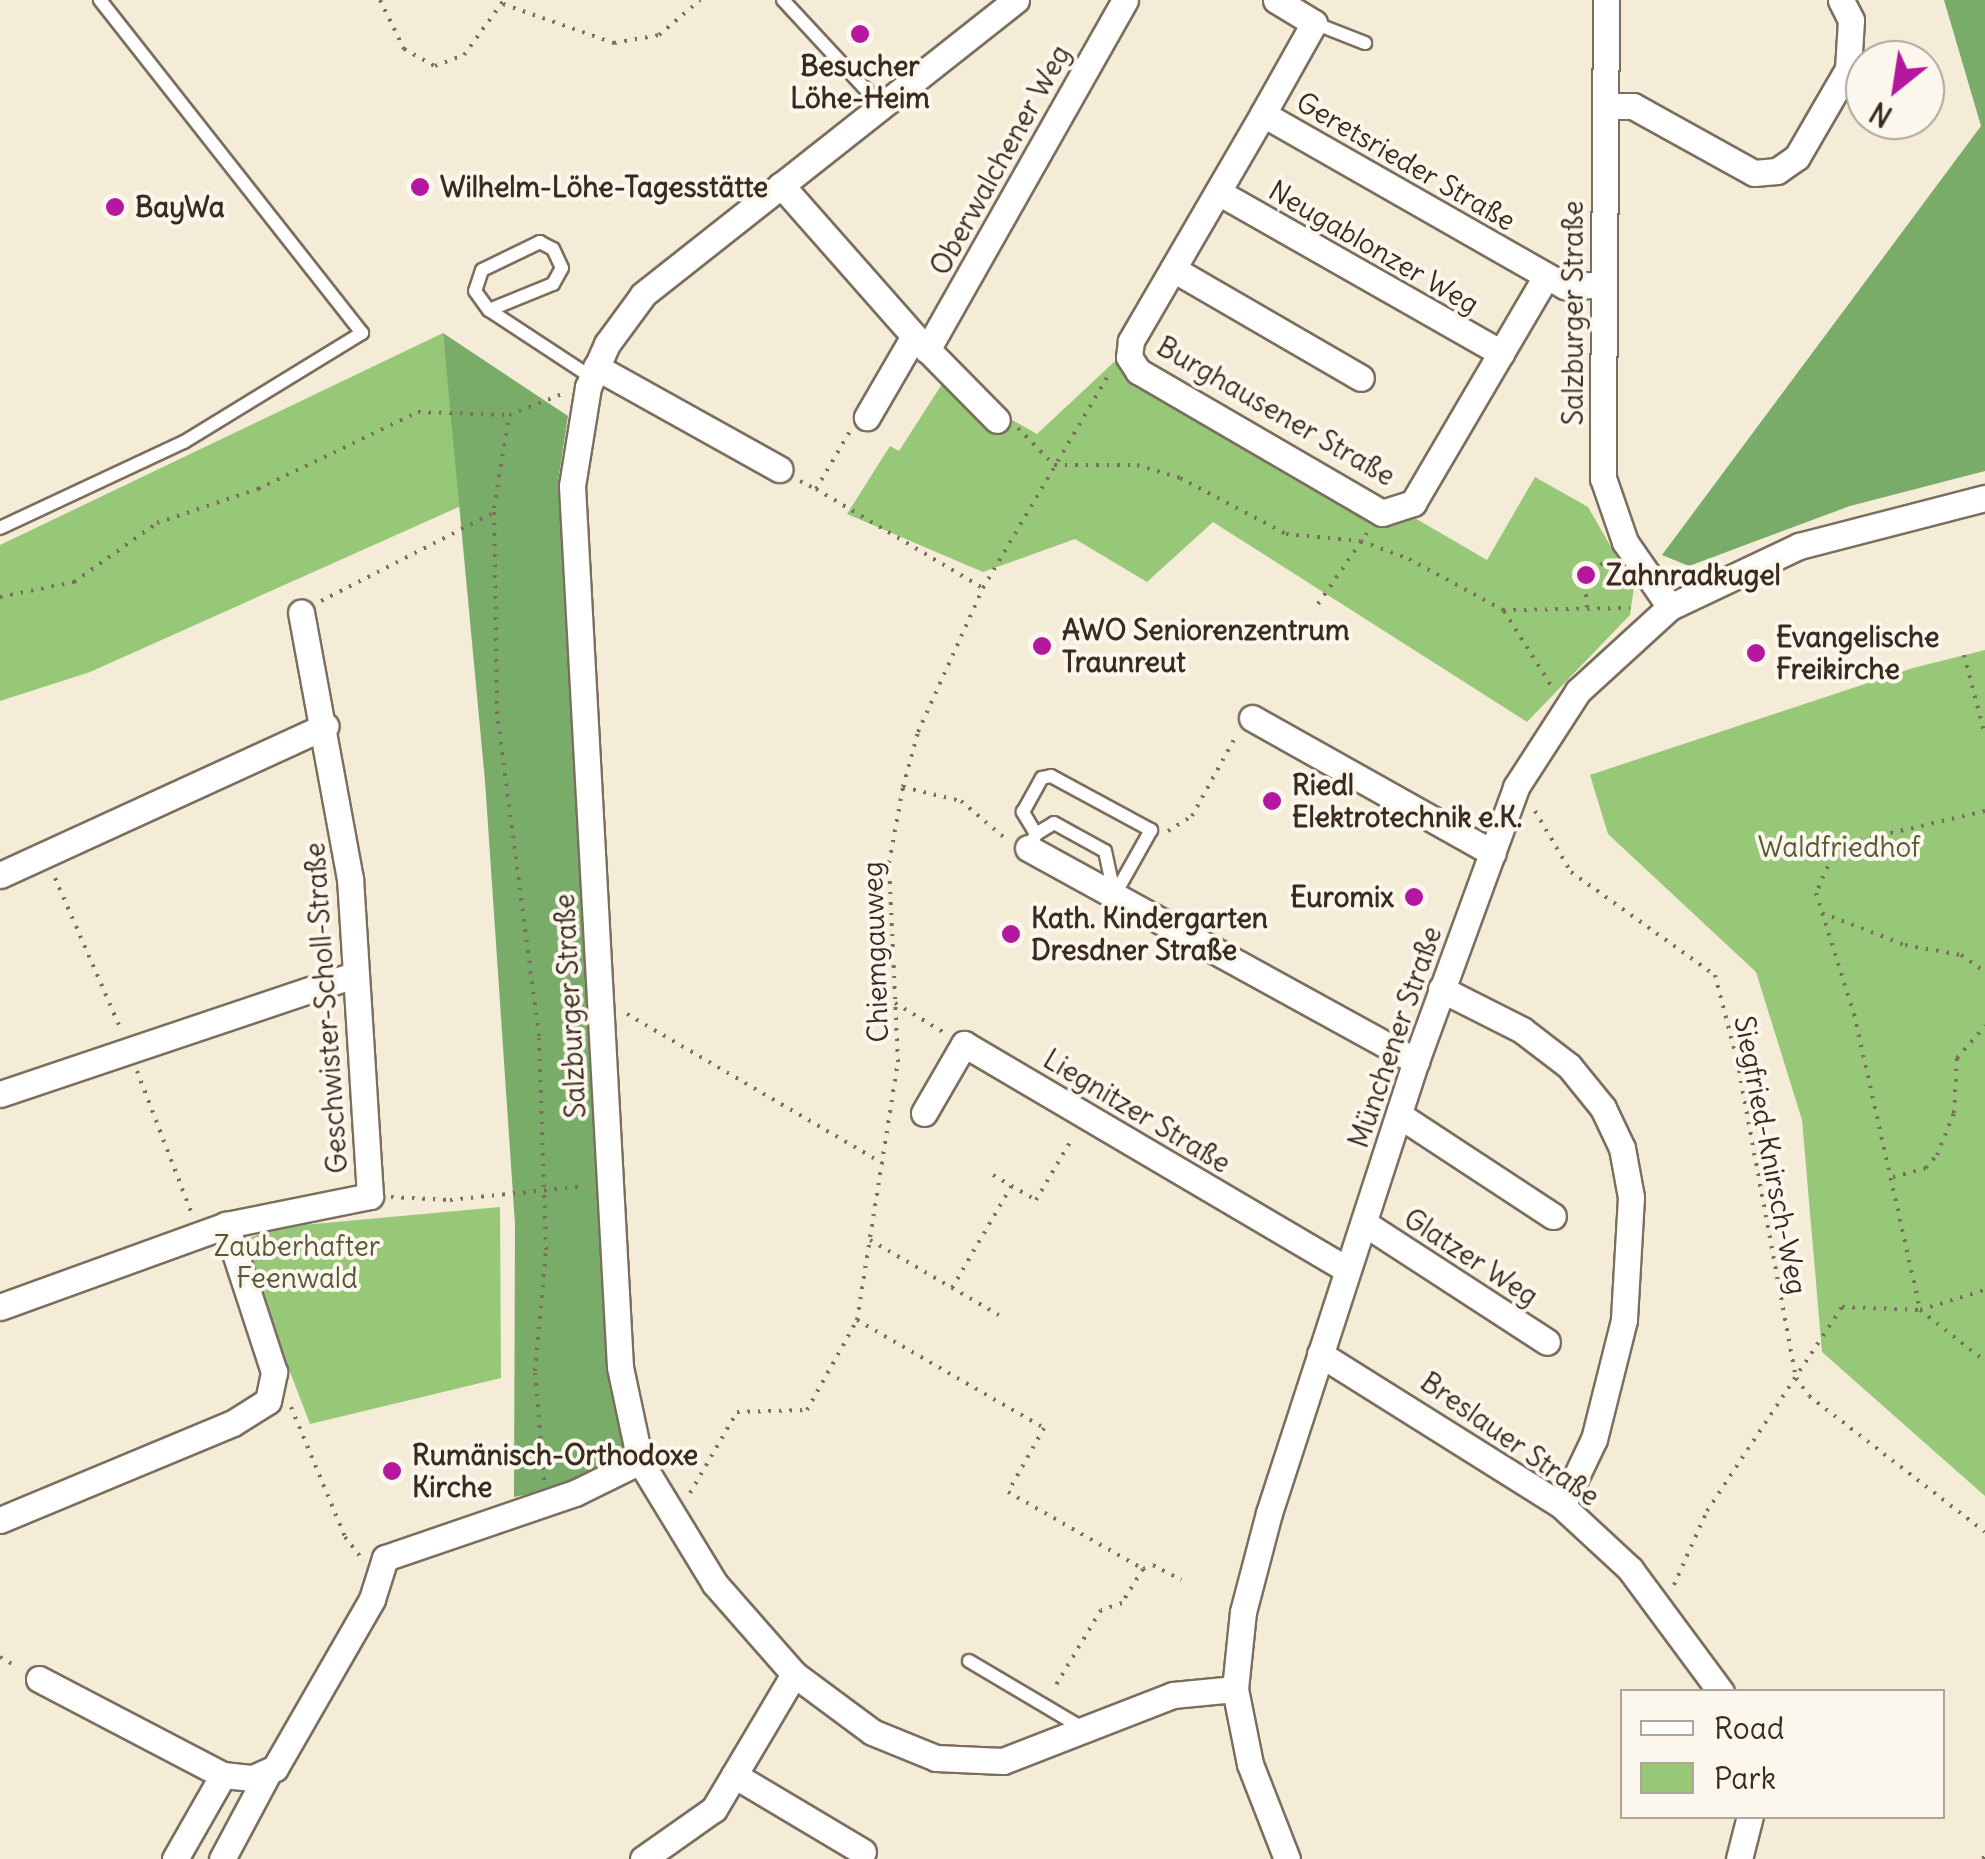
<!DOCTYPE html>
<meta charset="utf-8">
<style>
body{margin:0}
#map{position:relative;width:1985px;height:1859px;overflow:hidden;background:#f4ecd7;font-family:Delius,sans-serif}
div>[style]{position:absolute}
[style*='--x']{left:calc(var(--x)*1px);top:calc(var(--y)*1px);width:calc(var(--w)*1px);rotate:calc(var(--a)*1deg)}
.green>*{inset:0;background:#96c878}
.forest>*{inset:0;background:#78ac68}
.path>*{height:4px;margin-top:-2px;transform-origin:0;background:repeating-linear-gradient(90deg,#7c6e5f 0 2.5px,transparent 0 10.5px)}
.path>.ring{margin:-2px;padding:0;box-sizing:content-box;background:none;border:4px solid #7c6e5f;border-radius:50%}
.roads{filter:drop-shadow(2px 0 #7c6e5f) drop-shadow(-2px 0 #7c6e5f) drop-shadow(0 2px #7c6e5f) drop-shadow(0 -2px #7c6e5f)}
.service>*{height:12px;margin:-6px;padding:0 6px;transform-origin:6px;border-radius:6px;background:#fff}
.minor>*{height:25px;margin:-12.5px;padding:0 12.5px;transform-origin:12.5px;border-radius:12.5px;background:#fff}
.dots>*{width:28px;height:28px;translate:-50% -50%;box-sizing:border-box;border:5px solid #fbf7ec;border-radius:50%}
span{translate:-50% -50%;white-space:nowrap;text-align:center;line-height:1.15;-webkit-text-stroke:8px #fbf7ec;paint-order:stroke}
.poi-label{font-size:28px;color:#3b2a1e;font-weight:700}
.left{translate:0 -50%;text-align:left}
.right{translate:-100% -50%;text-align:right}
.street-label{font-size:28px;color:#3b2a1e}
.park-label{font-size:28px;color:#565939}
.legend{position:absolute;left:1620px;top:1689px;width:325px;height:130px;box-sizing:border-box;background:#fbf7ec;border:2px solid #aea59a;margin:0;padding:12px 18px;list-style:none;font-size:30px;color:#3b2a1e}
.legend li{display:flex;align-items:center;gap:20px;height:50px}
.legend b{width:50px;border:2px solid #aea59a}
.north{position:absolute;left:1845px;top:40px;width:100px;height:100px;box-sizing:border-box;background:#fbf7ec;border:2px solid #aea59a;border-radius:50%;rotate:210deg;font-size:28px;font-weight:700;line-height:40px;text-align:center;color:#3b2a1e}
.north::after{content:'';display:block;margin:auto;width:35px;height:45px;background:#b5179e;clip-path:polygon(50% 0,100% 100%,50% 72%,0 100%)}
</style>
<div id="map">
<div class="green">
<i style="clip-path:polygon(443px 333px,461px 506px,90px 672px,0 701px,0 545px)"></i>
<i style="clip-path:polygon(1114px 362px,1378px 517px,1408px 514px,1487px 560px,1535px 477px,1588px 507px,1634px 587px,1630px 615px,1527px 722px,1213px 522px,1147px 582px,1075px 539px,983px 572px,847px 514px,890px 446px,899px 451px,944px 381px,1037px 434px)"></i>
<i style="clip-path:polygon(1985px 650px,1985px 1496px,1822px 1352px,1802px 1120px,1756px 972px,1608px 834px,1590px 775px,1913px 668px)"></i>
<i style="clip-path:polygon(500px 1207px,501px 1378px,310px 1424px,246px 1257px,249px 1238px,281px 1227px)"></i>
</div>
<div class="forest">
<i style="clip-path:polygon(1944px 0,1985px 0,1985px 471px,1850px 506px,1689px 566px,1662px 555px,1981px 126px)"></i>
<i style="clip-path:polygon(443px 333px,568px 416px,558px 482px,611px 1363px,624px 1458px,572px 1486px,514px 1497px,515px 1224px,485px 781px)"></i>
</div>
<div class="path">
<i style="--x:380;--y:0;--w:55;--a:63.9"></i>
<i style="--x:404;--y:49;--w:35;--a:29"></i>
<i style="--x:435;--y:66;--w:31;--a:-21"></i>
<i style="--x:464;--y:55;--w:68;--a:-54"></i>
<i style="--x:503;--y:4;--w:118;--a:19.4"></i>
<i style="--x:614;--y:43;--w:46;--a:-10.1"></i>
<i style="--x:659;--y:35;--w:54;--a:-40.5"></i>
<i style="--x:1018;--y:428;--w:52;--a:45.8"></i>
<i style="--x:1054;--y:465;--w:83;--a:0"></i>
<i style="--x:1137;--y:465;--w:45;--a:16.8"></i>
<i style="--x:1180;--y:478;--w:120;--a:27.8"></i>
<i style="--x:1286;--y:534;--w:75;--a:5.3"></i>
<i style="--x:1361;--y:541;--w:51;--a:20.6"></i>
<i style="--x:1409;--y:559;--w:107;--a:28.5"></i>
<i style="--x:1503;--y:610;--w:127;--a:-0.9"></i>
<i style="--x:800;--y:481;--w:18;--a:27"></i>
<i style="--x:816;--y:489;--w:67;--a:-59.6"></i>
<i style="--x:816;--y:489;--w:194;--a:30.7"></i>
<i class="ring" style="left:1579px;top:568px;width:10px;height:10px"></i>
<i style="--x:1591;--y:570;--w:21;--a:-29"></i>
<i style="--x:1585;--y:584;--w:25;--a:85"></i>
<i style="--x:0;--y:597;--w:76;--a:-11.5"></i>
<i style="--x:74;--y:582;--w:102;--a:-35.4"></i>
<i style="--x:157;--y:523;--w:107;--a:-18.6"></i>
<i style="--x:258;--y:489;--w:178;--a:-25.7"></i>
<i style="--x:418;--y:412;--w:91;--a:1.9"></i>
<i style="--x:321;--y:601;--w:195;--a:-27.1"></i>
<i style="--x:1318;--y:604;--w:86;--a:-55.4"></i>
<i style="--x:1504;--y:611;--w:90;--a:57.7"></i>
<i style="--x:1964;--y:655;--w:83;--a:75.3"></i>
<i style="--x:903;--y:787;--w:60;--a:13.6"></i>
<i style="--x:961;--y:801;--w:60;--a:40.3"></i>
<i style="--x:1535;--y:811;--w:71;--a:59.5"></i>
<i style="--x:1571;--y:872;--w:177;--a:35.6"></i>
<i style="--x:1715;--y:975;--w:88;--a:75.5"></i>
<i style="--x:1737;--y:1060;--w:323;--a:79.5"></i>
<i style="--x:1796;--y:1378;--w:22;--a:54"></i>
<i style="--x:1809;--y:1396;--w:222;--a:37.7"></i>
<i style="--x:1985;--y:811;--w:127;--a:166.8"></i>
<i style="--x:1861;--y:840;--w:34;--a:150"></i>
<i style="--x:1832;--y:857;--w:39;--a:114"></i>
<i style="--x:1816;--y:893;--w:127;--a:72.6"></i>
<i style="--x:1854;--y:1014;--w:303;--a:77.4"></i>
<i style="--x:1920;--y:1310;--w:83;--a:38.1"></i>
<i style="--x:1168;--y:831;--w:28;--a:-32"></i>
<i style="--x:1192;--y:816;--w:91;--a:-61.2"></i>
<i style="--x:55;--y:878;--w:166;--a:66.5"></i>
<i style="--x:1822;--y:913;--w:89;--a:21.1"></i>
<i style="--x:1905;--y:945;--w:57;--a:10.1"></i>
<i style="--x:1961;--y:955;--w:29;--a:35"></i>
<i style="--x:895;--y:1003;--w:56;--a:31.1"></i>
<i style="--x:627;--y:1014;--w:295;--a:30.3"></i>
<i style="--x:137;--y:1071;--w:151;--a:69"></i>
<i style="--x:993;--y:1175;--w:50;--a:30.2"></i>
<i style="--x:1036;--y:1200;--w:73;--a:-59.6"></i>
<i style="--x:1893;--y:1177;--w:34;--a:-15"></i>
<i style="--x:1926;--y:1168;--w:17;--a:-50"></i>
<i style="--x:1937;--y:1155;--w:45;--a:-68"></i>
<i style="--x:1954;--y:1113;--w:55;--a:-86.9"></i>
<i style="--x:1957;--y:1058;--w:43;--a:-48.8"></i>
<i style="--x:391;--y:1197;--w:59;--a:2.9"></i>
<i style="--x:450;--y:1200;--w:137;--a:-5.9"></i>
<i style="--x:870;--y:1240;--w:149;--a:30.2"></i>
<i style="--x:952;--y:1288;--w:119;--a:-59.8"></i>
<i style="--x:857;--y:1320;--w:216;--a:30"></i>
<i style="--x:1044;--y:1428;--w:73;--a:119.4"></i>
<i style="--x:1008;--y:1492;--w:155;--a:29.7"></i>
<i style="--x:1143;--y:1569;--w:40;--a:122"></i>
<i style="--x:1122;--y:1603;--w:22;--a:162"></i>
<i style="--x:1101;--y:1610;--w:93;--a:121"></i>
<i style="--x:291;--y:1407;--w:141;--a:67.4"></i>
<i style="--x:345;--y:1537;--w:24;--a:52"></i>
<i style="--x:544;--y:1480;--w:109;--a:-94.7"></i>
<i style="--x:535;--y:1371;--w:121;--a:-84.8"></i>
<i style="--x:546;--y:1250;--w:214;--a:-91.9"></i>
<i style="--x:539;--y:1036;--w:325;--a:-97.4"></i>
<i style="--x:497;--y:714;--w:206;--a:-90.8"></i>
<i style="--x:494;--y:508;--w:94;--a:-80.8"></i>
<i style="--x:509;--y:415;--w:55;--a:-21.4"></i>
<i style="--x:690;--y:1493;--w:94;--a:-59.9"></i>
<i style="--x:737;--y:1412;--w:70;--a:-1.6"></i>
<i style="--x:807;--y:1410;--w:103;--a:-60.9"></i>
<i style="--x:857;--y:1320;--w:261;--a:-81"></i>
<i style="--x:898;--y:1062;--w:199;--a:-92.6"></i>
<i style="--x:889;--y:863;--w:77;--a:-79.6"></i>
<i style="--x:903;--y:787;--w:57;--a:-74.7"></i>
<i style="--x:918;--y:732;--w:158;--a:-65.7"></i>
<i style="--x:983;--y:588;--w:251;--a:-59.5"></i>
<i style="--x:1143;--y:1569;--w:11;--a:-22"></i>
<i style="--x:1153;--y:1565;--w:32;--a:28"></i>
<i style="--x:1674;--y:1585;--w:81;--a:-66"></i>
<i style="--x:1707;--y:1511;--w:245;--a:-56.5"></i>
<i style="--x:1842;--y:1307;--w:78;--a:2.2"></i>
<i style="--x:1920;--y:1310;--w:68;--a:-17.1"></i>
<i style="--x:0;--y:1657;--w:20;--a:30"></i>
<i style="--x:1983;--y:1859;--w:4;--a:-63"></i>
</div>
<div class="roads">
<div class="service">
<i style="--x:783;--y:0;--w:144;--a:47.2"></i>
<i style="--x:1314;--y:23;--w:55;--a:21.4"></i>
<i style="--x:489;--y:310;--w:69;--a:-22.1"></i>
<i style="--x:553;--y:284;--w:18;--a:-61"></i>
<i style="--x:562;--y:268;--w:21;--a:-115"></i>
<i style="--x:553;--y:249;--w:15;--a:-152"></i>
<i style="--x:540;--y:242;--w:64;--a:154.2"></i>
<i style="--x:482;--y:270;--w:22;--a:108"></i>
<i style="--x:475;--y:291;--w:24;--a:54"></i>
<i style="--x:489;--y:310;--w:122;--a:33.3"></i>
<i style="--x:0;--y:528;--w:203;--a:-25.1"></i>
<i style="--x:184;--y:442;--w:209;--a:-31.5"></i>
<i style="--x:362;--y:333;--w:424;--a:-128.2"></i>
<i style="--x:1036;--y:834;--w:21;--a:-31"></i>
<i style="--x:1054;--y:823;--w:58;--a:28.8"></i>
<i style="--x:1105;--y:851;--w:43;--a:77.9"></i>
<i style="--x:1028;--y:848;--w:16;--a:-60"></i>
<i style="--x:1036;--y:834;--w:26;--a:-121"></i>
<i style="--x:1023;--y:812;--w:39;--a:-61"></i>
<i style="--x:1042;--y:778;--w:9;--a:-13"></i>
<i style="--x:1051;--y:776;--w:114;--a:28.4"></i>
<i style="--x:1151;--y:830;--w:76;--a:119.3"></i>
<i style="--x:969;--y:1661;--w:134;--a:30.6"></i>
</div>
<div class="minor">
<i style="--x:1016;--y:0;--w:476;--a:141.7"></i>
<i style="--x:643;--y:295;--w:61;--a:126.3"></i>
<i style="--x:607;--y:344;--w:47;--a:113.8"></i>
<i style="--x:588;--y:387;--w:100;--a:99.2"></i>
<i style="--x:572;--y:486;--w:882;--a:86.88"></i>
<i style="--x:620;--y:1367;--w:96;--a:78"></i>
<i style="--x:640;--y:1461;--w:144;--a:58.6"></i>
<i style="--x:715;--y:1584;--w:120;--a:48.7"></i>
<i style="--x:794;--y:1674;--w:97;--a:36.6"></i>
<i style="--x:872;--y:1732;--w:69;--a:22.1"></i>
<i style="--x:936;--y:1758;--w:67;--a:2.6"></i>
<i style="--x:1003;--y:1761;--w:182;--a:-21.2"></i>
<i style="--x:1173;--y:1695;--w:62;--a:-5.5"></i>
<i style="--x:1276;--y:0;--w:44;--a:31.2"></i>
<i style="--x:1314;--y:23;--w:104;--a:119.3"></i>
<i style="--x:1263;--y:114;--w:348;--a:29.7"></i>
<i style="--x:1565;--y:286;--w:36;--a:-2"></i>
<i style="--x:1606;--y:0;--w:478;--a:90.4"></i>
<i style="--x:1603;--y:478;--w:68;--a:71"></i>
<i style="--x:1625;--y:542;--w:79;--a:55.3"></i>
<i style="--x:1605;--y:106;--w:28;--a:0"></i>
<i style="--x:1633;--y:106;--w:138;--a:29"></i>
<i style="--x:1754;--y:173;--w:23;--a:-5"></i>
<i style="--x:1777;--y:171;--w:24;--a:-35"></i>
<i style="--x:1797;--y:157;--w:102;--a:-59.9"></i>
<i style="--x:1848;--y:69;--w:49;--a:-86.5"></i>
<i style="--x:1851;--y:20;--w:22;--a:-117"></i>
<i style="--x:1263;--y:114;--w:263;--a:120.2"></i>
<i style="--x:1131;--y:341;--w:16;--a:97"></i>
<i style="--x:1129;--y:357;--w:17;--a:57"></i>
<i style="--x:1138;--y:371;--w:282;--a:30.2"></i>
<i style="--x:1382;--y:513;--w:33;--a:-18"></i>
<i style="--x:1413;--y:503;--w:263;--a:-59.6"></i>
<i style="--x:781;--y:185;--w:201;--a:48.6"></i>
<i style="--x:914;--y:336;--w:94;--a:120.1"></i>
<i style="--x:1218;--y:192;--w:326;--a:29.6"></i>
<i style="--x:1173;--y:269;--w:217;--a:30.1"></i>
<i style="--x:918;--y:340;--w:112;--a:45.4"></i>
<i style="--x:927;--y:350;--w:402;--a:-60.5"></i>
<i style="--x:596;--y:367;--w:210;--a:29.1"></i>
<i style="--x:1252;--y:718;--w:276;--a:29.3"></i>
<i style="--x:1028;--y:848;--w:443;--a:28.8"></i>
<i style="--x:0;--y:875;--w:358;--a:-24.6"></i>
<i style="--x:1441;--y:989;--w:91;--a:26.8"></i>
<i style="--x:1522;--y:1030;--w:59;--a:37.5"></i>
<i style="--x:1569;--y:1066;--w:54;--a:51"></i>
<i style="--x:1603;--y:1108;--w:44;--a:64.6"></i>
<i style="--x:1622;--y:1148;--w:50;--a:79.6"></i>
<i style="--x:1631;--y:1197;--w:123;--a:93.3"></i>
<i style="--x:1624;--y:1320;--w:123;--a:104.1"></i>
<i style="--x:1594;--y:1439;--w:74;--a:115.5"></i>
<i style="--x:0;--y:1094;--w:373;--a:-18.6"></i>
<i style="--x:924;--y:1113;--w:80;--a:-59.9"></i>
<i style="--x:964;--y:1044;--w:445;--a:30.5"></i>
<i style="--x:1399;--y:1115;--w:184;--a:33.3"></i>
<i style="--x:1364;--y:1223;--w:218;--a:33"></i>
<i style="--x:0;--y:1307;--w:240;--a:-19.9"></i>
<i style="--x:1320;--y:1354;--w:286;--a:32.1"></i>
<i style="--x:1562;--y:1506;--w:93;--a:42.8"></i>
<i style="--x:1630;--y:1569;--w:153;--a:53.5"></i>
<i style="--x:0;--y:1520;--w:252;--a:-22.6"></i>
<i style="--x:233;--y:1423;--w:41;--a:-32.2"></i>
<i style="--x:268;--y:1401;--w:30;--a:-78"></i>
<i style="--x:274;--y:1372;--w:155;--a:-108.1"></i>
<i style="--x:226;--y:1225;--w:147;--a:-11.4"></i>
<i style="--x:370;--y:1196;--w:318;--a:-93.6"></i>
<i style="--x:350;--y:879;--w:271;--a:-100.4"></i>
<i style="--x:39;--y:1679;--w:208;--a:27.6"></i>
<i style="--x:734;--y:1775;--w:150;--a:30.8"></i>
<i style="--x:175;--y:1859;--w:97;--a:-60.3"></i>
<i style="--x:223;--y:1775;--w:30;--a:6"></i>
<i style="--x:253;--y:1778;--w:24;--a:-24"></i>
<i style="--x:275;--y:1768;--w:195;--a:-60.1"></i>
<i style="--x:372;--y:1599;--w:43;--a:-72.4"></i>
<i style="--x:385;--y:1558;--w:201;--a:-18.9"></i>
<i style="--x:575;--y:1493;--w:72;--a:-26.2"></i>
<i style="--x:222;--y:1859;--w:98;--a:-61.9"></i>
<i style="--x:643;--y:1859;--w:87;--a:-35.2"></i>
<i style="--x:714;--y:1809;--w:157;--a:-59.3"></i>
<i style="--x:1287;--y:1859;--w:102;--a:-111.3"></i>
<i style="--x:1250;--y:1764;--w:76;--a:-101.3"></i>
<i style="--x:1235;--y:1689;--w:77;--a:-84.1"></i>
<i style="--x:1243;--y:1612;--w:102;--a:-75.3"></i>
<i style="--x:1269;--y:1513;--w:475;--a:-72"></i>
<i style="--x:1416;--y:1061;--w:292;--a:-69.9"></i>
<i style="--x:1516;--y:787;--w:114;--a:-57.1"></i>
<i style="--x:1578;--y:691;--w:125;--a:-42.4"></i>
<i style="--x:1670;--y:607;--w:143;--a:-25.3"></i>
<i style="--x:1799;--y:546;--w:192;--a:-14.5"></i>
<i style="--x:1739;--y:1859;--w:44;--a:-75.7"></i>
</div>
</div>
<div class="dots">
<i style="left:860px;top:34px;background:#b5179e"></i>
<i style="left:420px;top:187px;background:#b5179e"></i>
<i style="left:115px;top:207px;background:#b5179e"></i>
<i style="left:1586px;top:575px;background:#b5179e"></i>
<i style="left:1042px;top:646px;background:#b5179e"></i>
<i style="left:1756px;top:653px;background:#b5179e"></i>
<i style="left:1272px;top:801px;background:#b5179e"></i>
<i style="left:1414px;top:897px;background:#b5179e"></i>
<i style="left:1011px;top:934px;background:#b5179e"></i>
<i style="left:392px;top:1471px;background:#b5179e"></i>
</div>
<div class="poi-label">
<span style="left:860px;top:82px">Besucher<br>Löhe-Heim</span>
<span class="left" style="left:440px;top:187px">Wilhelm-Löhe-Tagesstätte</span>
<span class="left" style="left:135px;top:207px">BayWa</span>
<span class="left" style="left:1606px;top:575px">Zahnradkugel</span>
<span class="left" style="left:1062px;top:646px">AWO Seniorenzentrum<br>Traunreut</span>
<span class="left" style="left:1776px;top:653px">Evangelische<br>Freikirche</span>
<span class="left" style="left:1292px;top:801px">Riedl<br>Elektrotechnik e.K.</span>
<span class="right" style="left:1394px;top:897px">Euromix</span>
<span class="left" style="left:1031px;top:934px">Kath. Kindergarten<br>Dresdner Straße</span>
<span class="left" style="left:412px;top:1471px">Rumänisch-Orthodoxe<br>Kirche</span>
</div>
<div class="street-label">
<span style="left:1000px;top:160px;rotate:-61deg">Oberwalchener Weg</span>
<span style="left:1406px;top:161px;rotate:30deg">Geretsrieder Straße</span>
<span style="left:1374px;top:247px;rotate:30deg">Neugablonzer Weg</span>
<span style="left:1573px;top:313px;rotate:-90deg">Salzburger Straße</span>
<span style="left:1276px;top:411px;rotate:30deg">Burghausener Straße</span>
<span style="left:875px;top:952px;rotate:-92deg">Chiemgauweg</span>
<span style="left:570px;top:1006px;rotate:-93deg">Salzburger Straße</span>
<span style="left:326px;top:1008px;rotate:-94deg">Geschwister-Scholl-Straße</span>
<span style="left:1395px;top:1037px;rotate:-71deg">Münchener Straße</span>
<span style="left:1137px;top:1111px;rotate:31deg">Liegnitzer Straße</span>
<span style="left:1771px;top:1155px;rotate:79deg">Siegfried-Knirsch-Weg</span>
<span style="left:1471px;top:1257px;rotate:33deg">Glatzer Weg</span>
<span style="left:1510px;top:1439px;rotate:35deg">Breslauer Straße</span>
</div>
<div class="park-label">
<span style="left:1839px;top:847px">Waldfriedhof</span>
<span style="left:297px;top:1262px">Zauberhafter<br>Feenwald</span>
</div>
<ul class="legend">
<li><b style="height:12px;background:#fff"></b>Road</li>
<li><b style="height:28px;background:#96c878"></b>Park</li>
</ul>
<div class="north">N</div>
</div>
